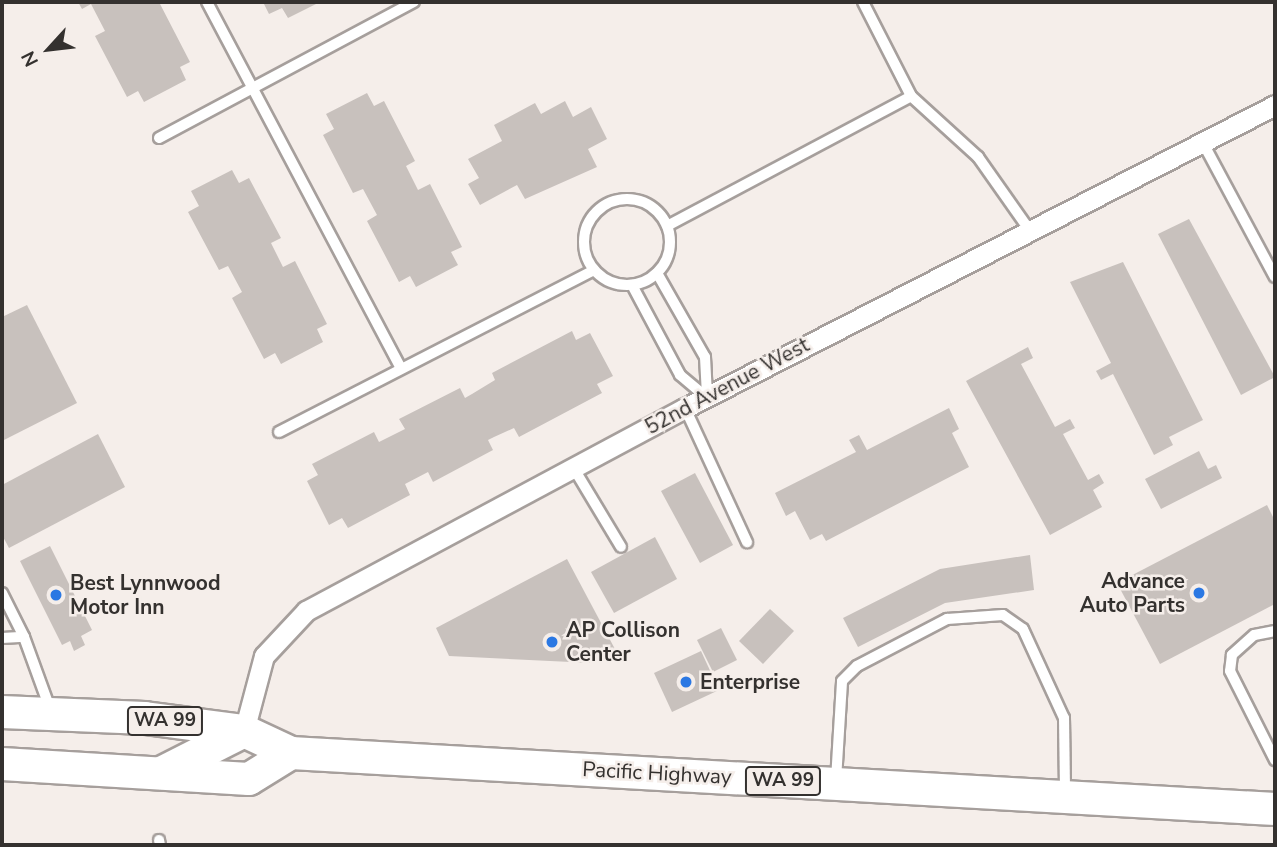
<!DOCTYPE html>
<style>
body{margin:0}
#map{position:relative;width:1277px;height:847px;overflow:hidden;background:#f5eeea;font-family:"Nunito Sans",sans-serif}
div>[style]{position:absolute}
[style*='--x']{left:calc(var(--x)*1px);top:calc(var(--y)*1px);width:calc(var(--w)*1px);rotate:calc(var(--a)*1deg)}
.building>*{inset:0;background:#c8c1bd}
.roads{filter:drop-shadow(2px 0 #a69f9c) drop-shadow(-2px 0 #a69f9c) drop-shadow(0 2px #a69f9c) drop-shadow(0 -2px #a69f9c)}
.service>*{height:10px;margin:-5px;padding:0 5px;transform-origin:5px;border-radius:5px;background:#fff}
.service>.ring{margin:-5px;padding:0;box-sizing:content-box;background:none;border:10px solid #fff;border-radius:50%}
.minor>*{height:19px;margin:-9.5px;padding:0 9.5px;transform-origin:9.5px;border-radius:9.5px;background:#fff}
.trunk>*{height:32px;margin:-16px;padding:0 16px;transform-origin:16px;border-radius:16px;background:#fff}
.dots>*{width:19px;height:19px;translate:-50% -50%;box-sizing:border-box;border:4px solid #f5eeea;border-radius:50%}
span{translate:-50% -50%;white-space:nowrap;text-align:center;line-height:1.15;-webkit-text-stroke:5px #f5eeea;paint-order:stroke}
.shield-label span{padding:2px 5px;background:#f5eeea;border:2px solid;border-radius:5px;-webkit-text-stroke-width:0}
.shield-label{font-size:19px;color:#34312f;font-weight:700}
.street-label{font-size:21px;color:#34312f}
.poi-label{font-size:21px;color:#34312f;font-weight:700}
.right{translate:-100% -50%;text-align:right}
.left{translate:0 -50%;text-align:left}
.frame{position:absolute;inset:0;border:4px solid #34312f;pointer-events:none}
.north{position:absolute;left:14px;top:14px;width:70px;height:70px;-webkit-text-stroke:5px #f5eeea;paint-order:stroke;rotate:243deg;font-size:19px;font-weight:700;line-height:28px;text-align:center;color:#34312f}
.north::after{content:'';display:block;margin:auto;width:24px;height:32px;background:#34312f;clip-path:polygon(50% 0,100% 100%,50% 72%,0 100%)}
</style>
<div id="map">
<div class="building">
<i style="clip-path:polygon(78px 2px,159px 2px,190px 62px,180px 67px,186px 80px,144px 102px,138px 91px,127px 97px,95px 36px,105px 31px,91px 4px,82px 9px)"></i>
<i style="clip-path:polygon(263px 2px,320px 2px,288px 18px,282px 8px,269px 14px)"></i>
<i style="clip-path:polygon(367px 93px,374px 106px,384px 101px,415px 161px,406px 166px,418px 190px,430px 184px,462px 247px,451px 252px,458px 265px,416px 287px,410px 276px,399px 282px,367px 221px,377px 215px,363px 189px,353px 193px,323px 135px,334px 129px,326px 114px)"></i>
<i style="clip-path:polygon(565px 101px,573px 117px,591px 107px,607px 139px,588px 149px,597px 167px,525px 199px,517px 185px,480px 205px,468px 184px,479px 178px,468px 159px,502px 141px,494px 125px,535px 103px,541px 114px)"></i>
<i style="clip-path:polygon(232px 170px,239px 183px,249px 178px,281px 238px,271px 243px,283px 267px,295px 261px,327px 324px,317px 329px,323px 342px,281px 364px,275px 353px,264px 359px,232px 298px,242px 292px,228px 266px,219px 270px,188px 212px,199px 206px,191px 191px)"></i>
<i style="clip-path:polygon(1189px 219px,1275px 377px,1241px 395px,1158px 234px)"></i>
<i style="clip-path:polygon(1123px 262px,1203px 420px,1169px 437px,1173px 445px,1154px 455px,1113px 374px,1101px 380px,1096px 371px,1111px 363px,1070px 282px)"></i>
<i style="clip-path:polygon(27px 305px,77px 403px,2px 441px,2px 317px)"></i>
<i style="clip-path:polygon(572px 331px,576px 340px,590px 333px,613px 376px,597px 384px,602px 393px,519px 437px,514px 428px,494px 437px,488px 440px,493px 450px,433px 482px,428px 472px,405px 484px,410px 495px,348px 528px,342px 518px,329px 525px,307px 481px,318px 475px,312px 464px,374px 432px,379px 442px,405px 429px,399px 419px,460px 388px,465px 398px,472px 394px,495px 380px,492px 373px)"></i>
<i style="clip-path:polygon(1028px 347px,1033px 358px,1021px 364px,1055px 427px,1070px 419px,1075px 428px,1063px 434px,1088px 480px,1099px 474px,1104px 483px,1093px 490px,1102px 507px,1050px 535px,966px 381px)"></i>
<i style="clip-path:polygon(949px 408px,959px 429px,952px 433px,969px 467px,826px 541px,822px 534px,810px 540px,795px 511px,786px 516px,775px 493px,856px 452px,849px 440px,859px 435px,867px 450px)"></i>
<i style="clip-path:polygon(98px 434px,125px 487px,9px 548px,2px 535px,2px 485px)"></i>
<i style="clip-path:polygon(1199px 451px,1208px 469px,1216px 465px,1222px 478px,1161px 509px,1145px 479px)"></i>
<i style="clip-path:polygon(695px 473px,733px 545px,700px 563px,661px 491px)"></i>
<i style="clip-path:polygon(1267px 505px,1275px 521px,1275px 604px,1160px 664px,1117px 583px)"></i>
<i style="clip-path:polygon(655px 537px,677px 579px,614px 613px,591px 572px)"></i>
<i style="clip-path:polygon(50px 546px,92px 630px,81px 636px,85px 645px,74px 651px,70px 641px,62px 645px,20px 561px)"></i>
<i style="clip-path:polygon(1030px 555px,1034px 590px,945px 603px,858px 647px,843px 618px,940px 569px)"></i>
<i style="clip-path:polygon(567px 559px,616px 651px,592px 663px,449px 656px,436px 628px)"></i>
<i style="clip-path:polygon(770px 609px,794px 631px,763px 664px,739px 641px)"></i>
<i style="clip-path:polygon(721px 628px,737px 660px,713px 672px,697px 640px)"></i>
<i style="clip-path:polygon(701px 651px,719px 690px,672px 712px,654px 673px)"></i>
</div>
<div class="roads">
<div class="service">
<i style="--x:207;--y:2;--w:414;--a:62.1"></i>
<i style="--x:863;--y:2;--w:106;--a:62.9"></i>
<i style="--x:911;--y:96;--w:91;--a:42.3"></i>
<i style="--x:978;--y:157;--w:92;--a:54.8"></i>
<i style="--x:159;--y:138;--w:289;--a:-28.1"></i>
<i style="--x:1203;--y:143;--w:152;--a:61.8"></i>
<i class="ring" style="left:584px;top:199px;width:76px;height:76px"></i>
<i style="--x:667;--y:226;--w:276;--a:-28"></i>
<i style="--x:657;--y:273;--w:97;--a:60.3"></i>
<i style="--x:705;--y:357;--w:39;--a:87"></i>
<i style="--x:632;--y:285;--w:102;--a:61.9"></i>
<i style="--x:680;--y:375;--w:34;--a:40"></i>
<i style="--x:685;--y:408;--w:148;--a:65.2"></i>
<i style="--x:279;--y:432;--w:354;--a:-27.2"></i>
<i style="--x:573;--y:467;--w:93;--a:59"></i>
<i style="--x:2;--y:593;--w:49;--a:63.4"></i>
<i style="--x:1275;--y:631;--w:21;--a:169"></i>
<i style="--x:1254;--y:635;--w:30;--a:138"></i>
<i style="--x:1232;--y:655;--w:16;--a:97"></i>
<i style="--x:1230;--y:671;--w:100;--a:63.2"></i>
<i style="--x:2;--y:638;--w:22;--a:-3"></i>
<i style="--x:24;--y:637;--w:79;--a:70"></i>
<i style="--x:836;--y:780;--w:99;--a:-86.5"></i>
<i style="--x:842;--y:681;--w:21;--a:-45"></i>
<i style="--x:857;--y:666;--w:102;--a:-27.6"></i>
<i style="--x:947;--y:619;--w:56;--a:-4.1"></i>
<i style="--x:1003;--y:615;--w:24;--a:35"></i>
<i style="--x:1023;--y:629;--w:98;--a:65.3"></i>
<i style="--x:1064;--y:718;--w:74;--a:89.2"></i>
<i style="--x:159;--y:840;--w:5;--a:79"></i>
</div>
<div class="minor">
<i style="--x:244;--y:731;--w:78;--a:-75.1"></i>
<i style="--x:264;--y:656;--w:62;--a:-47"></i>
<i style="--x:306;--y:611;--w:430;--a:-28.2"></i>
<i style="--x:685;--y:408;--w:663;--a:-27.18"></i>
</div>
<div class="trunk">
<i style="--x:2;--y:712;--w:143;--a:2.4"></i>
<i style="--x:145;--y:718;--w:100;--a:7.5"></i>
<i style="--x:244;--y:731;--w:52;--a:25.1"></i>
<i style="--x:291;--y:753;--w:986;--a:3.26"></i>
<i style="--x:2;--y:764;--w:247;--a:3.5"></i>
<i style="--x:249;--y:779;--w:49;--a:-31.8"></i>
<i style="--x:161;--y:773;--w:93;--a:-26.8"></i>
</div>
</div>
<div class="dots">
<i style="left:1199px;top:593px;background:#2b78e3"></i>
<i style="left:56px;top:595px;background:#2b78e3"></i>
<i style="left:552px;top:642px;background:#2b78e3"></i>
<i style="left:686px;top:682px;background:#2b78e3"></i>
</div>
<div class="shield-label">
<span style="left:165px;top:721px">WA 99</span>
<span style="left:783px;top:781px">WA 99</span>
</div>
<div class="street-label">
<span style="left:727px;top:386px;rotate:-28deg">52nd Avenue West</span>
<span style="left:657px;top:773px;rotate:3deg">Pacific Highway</span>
</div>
<div class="poi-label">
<span class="right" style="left:1185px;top:593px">Advance<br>Auto Parts</span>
<span class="left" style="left:70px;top:595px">Best Lynnwood<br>Motor Inn</span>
<span class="left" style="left:566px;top:642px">AP Collison<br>Center</span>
<span class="left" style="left:700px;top:682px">Enterprise</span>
</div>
<div class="frame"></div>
<div class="north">N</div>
</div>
